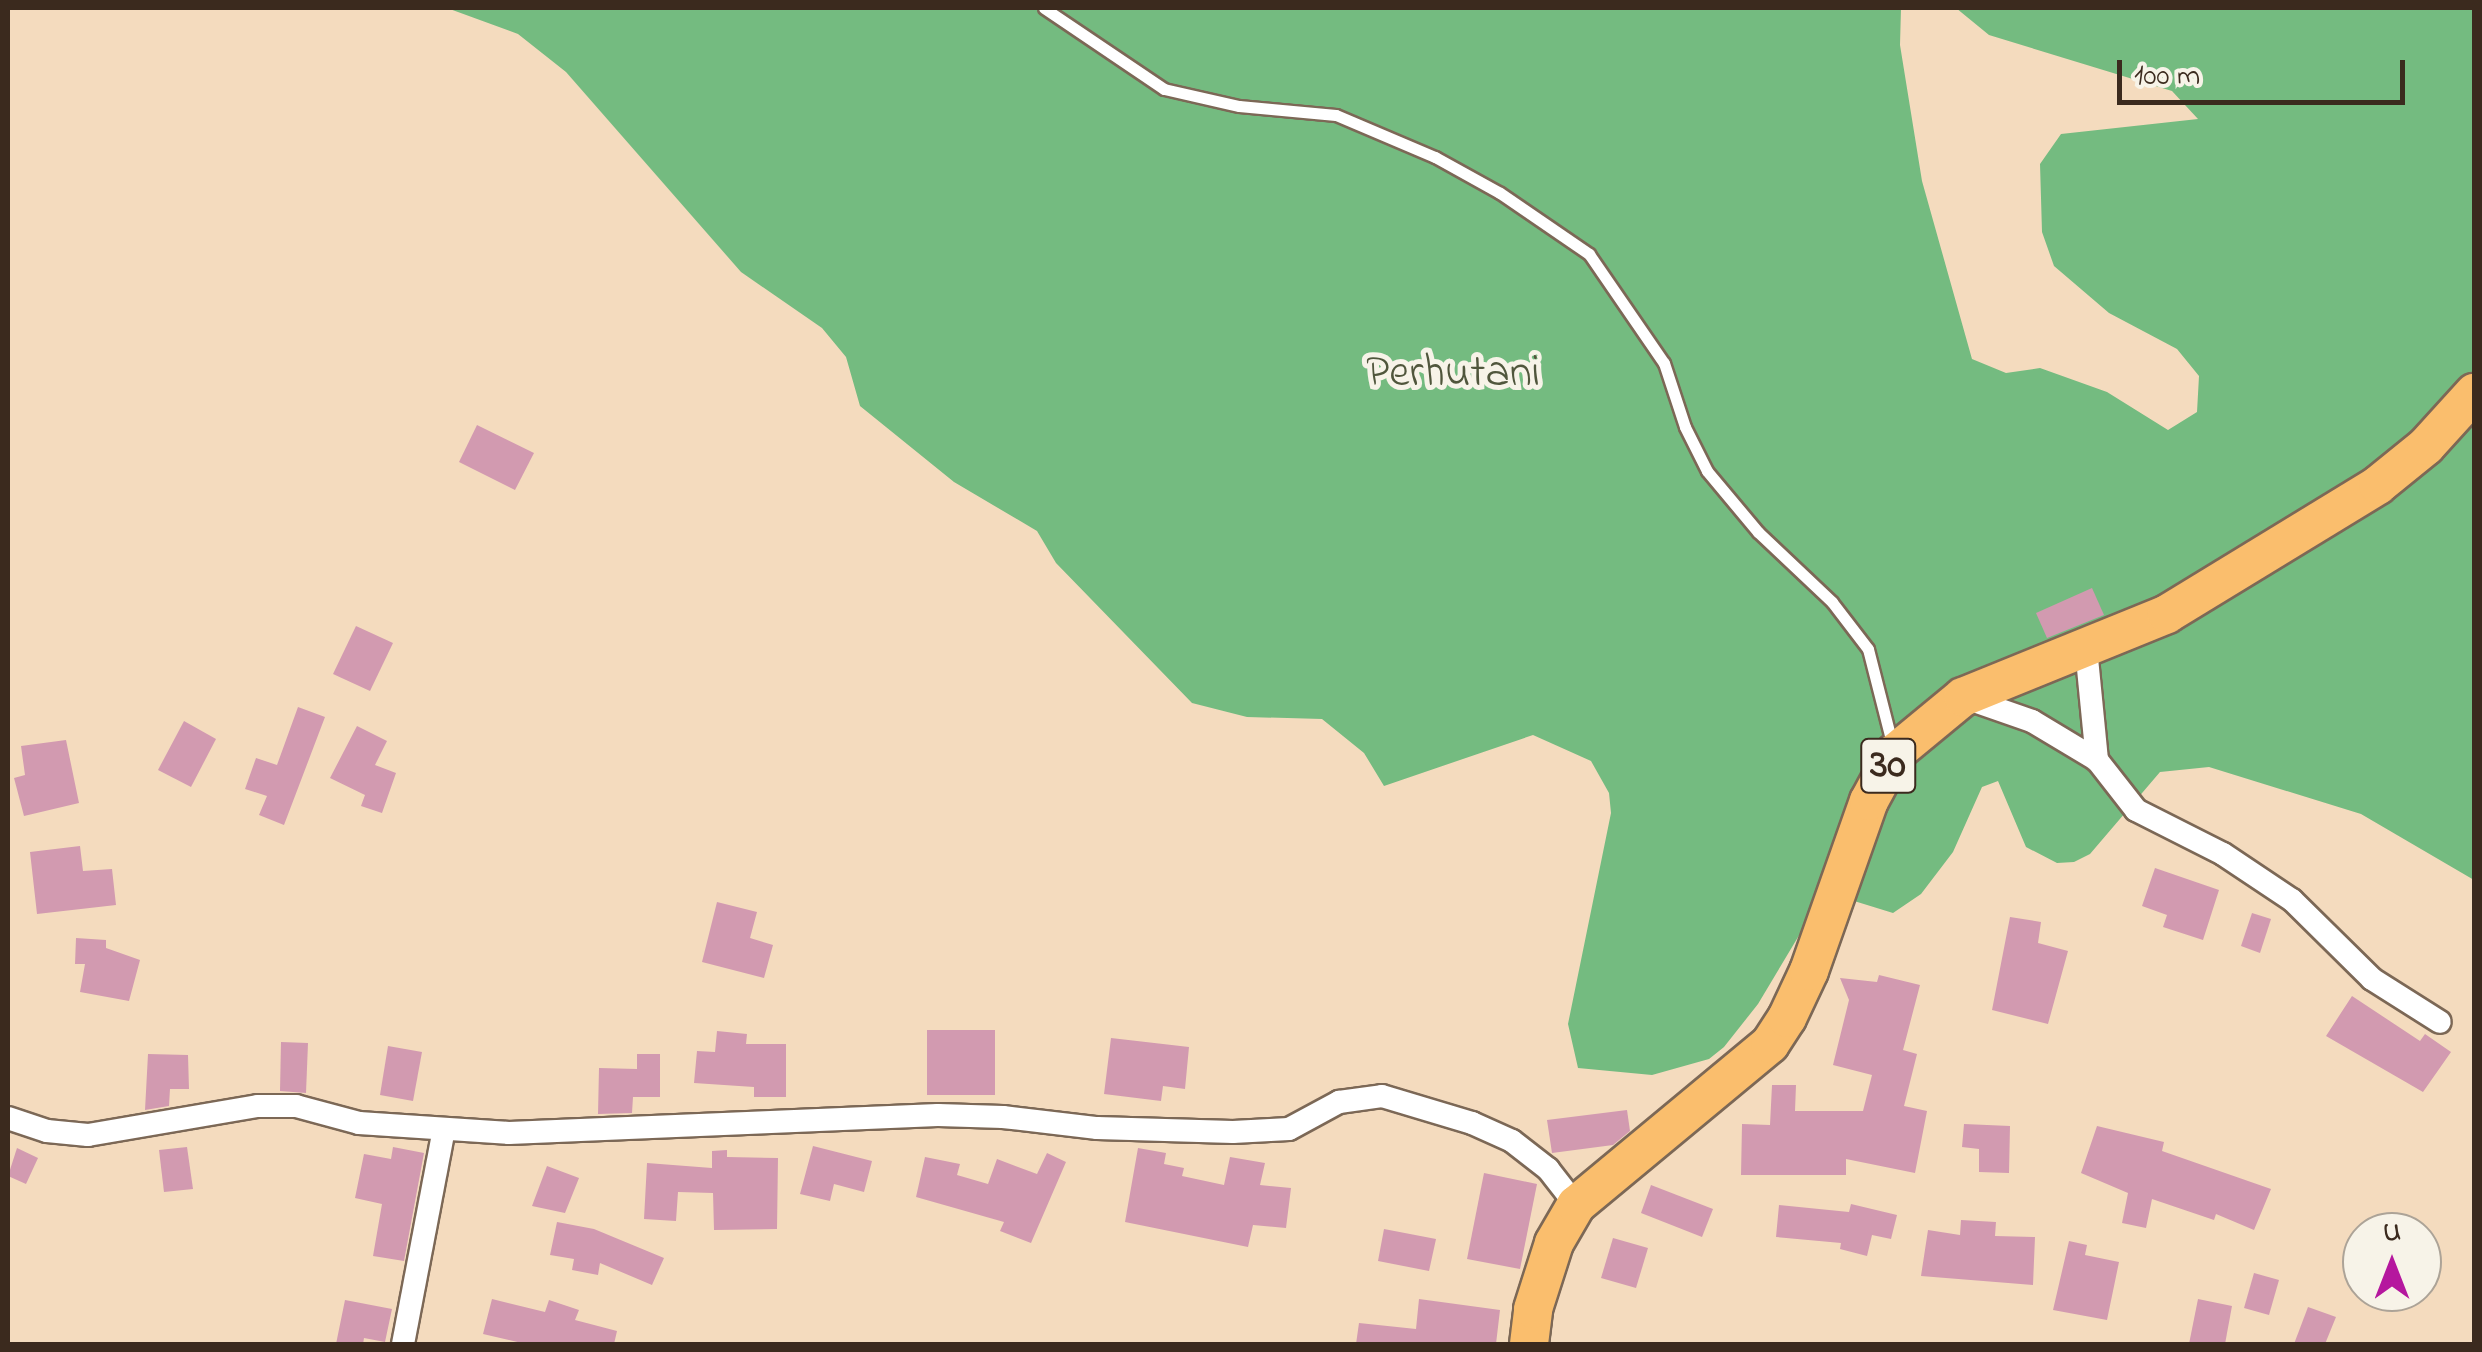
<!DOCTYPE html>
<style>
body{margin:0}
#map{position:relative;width:2482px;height:1352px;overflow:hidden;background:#f4dbbe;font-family:"Indie Flower",sans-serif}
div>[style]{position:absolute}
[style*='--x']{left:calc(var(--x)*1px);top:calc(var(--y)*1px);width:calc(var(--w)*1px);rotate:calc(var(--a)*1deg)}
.forest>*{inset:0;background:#74bb80}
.building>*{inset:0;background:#d29ab0}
.roads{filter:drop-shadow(2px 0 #7c6856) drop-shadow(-2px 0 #7c6856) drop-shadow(0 2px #7c6856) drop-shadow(0 -2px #7c6856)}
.service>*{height:11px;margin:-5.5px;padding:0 5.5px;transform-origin:5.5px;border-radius:5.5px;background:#fff}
.minor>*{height:22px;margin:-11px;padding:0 11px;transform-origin:11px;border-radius:11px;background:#fff}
.trunk>*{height:38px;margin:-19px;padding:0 19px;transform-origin:19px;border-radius:19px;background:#fabe6d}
span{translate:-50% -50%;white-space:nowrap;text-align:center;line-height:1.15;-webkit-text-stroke:10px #f7f3e8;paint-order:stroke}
.shield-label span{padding:2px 8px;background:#f7f3e8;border:2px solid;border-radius:8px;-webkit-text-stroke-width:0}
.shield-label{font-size:42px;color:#3b2a1e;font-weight:700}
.park-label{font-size:45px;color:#50563c}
.frame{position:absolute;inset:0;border:10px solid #3b2a1e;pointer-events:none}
.north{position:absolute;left:2342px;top:1212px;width:100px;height:100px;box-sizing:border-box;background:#f7f3e8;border:2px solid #aca397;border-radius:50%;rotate:0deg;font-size:28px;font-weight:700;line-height:40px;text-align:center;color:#3b2a1e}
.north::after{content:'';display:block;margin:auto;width:35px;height:45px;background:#b5179e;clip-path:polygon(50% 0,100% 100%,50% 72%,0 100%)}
.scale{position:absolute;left:2117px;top:60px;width:288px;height:45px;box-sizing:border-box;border:5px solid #3b2a1e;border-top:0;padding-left:12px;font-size:30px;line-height:35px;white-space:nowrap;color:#3b2a1e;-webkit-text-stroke:8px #f7f3e8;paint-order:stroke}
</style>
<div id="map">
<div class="forest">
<i style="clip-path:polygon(447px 8px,1901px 8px,1900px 45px,1922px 181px,1972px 359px,2006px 373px,2040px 368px,2107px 392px,2168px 430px,2197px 412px,2199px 376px,2177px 349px,2109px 313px,2054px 266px,2042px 232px,2040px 164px,2061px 134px,2198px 119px,2172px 91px,1989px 35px,1956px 8px,2474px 8px,2474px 880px,2361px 814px,2209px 767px,2160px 772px,2090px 854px,2074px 862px,2057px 863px,2026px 847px,1998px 781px,1982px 787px,1953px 852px,1921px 894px,1893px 913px,1825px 892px,1758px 1004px,1724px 1047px,1709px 1059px,1652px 1075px,1578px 1068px,1568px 1024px,1611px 813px,1609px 793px,1591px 761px,1533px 735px,1384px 786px,1364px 753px,1322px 719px,1247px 717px,1192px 703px,1056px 563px,1037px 531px,954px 482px,860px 406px,846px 357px,822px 328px,741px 272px,566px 72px,518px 34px)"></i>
</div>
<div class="building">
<i style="clip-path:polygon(477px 425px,534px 453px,515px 490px,459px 462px)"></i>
<i style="clip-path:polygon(2092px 588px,2104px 615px,2047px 638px,2036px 613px)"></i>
<i style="clip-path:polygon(356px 626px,393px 643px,370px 691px,333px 674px)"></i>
<i style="clip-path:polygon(298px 707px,325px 717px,284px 825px,259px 815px,267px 796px,245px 789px,256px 758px,277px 765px)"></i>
<i style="clip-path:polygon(184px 721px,216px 739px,191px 787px,158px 770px)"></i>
<i style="clip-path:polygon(357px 726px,387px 741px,375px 765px,396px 773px,382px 813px,361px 806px,365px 795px,330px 778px)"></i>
<i style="clip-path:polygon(66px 740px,79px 803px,24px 816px,14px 778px,25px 775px,21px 746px)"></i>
<i style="clip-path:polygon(80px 846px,83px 871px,112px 869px,116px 905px,37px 914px,30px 852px)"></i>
<i style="clip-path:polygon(2155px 868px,2219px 890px,2203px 940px,2163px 927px,2167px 915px,2142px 906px)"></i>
<i style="clip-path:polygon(717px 902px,757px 912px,750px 938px,773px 945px,764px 978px,702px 962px)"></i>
<i style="clip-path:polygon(2252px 913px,2271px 919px,2260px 953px,2241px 946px)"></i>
<i style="clip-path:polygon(2010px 917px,2041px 922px,2038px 943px,2068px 951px,2048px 1024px,1992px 1010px)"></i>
<i style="clip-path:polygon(76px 938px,106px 940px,106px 948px,140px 960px,129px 1001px,80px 992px,85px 964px,75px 964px)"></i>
<i style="clip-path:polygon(1879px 975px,1920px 985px,1903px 1050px,1917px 1054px,1904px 1106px,1927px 1111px,1915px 1173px,1846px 1159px,1846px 1175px,1741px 1175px,1742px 1124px,1770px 1125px,1772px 1085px,1796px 1085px,1795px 1111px,1863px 1111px,1872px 1075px,1833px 1065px,1849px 1000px,1840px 978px,1877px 982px)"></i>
<i style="clip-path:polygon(2352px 996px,2420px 1041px,2425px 1034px,2451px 1052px,2423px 1092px,2326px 1036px)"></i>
<i style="clip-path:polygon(927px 1030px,995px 1030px,995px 1095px,927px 1095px)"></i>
<i style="clip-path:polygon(717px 1031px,747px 1034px,746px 1044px,786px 1044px,786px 1097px,754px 1097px,754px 1087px,694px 1083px,697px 1051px,715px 1052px)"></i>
<i style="clip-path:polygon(1111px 1038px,1189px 1047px,1185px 1089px,1163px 1086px,1161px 1101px,1104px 1094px)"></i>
<i style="clip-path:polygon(281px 1042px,308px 1043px,306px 1093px,280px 1091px)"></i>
<i style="clip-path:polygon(388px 1046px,422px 1052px,413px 1101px,380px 1095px)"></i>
<i style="clip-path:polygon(148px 1054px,188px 1055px,189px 1089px,170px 1089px,169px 1106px,145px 1110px)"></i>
<i style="clip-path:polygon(637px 1054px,660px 1054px,660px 1097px,633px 1097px,632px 1113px,598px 1114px,599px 1068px,637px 1069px)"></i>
<i style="clip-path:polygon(1627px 1110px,1630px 1131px,1613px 1145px,1552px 1153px,1547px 1120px)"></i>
<i style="clip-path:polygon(1964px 1124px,2010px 1126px,2009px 1173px,1979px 1172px,1979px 1149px,1962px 1147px)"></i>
<i style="clip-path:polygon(2097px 1126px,2164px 1142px,2162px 1151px,2271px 1189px,2254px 1230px,2216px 1214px,2214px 1220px,2152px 1199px,2146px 1228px,2122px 1223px,2128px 1193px,2081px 1173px)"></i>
<i style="clip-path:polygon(813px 1146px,872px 1161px,864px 1192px,834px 1184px,830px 1201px,800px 1194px)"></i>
<i style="clip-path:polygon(187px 1147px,193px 1189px,164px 1192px,159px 1150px)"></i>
<i style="clip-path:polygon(393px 1147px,424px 1153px,404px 1261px,373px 1256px,382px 1204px,355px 1198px,364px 1154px,391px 1159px)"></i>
<i style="clip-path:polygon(17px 1148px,38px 1158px,26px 1184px,8px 1176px)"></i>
<i style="clip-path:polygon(1138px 1148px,1166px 1153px,1164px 1164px,1184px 1168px,1182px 1176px,1224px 1185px,1230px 1157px,1265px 1163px,1260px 1185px,1291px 1188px,1286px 1228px,1253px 1225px,1248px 1247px,1125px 1222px)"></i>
<i style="clip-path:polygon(727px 1150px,727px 1157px,778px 1158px,777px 1229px,714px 1230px,713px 1193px,678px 1192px,676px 1221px,644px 1219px,647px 1163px,712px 1168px,712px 1151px)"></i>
<i style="clip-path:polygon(1047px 1153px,1066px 1162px,1031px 1243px,1000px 1231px,1004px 1222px,916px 1197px,925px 1157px,960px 1164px,957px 1175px,988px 1184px,997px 1159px,1037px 1174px)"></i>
<i style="clip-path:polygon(547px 1166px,579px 1178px,565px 1213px,532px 1206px)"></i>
<i style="clip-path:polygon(1484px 1173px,1537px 1184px,1520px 1269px,1467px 1259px)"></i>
<i style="clip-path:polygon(1651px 1185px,1713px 1209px,1702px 1237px,1641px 1213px)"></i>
<i style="clip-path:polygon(1851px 1204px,1897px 1215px,1891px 1239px,1872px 1235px,1867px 1256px,1840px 1249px,1841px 1243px,1776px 1237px,1779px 1205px,1849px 1212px)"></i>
<i style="clip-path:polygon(1961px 1220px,1996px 1222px,1995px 1236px,2035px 1237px,2033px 1285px,1921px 1276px,1928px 1230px,1960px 1235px)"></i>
<i style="clip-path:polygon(557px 1222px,594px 1229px,664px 1258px,652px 1285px,600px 1263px,598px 1275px,572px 1270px,574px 1259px,550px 1255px)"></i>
<i style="clip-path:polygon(1384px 1229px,1436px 1239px,1429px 1271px,1378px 1261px)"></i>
<i style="clip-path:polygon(1613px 1238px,1648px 1248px,1636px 1288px,1601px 1278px)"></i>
<i style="clip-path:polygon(2069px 1241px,2087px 1245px,2085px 1255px,2119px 1262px,2107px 1320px,2053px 1310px)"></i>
<i style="clip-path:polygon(2254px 1273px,2279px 1280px,2269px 1315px,2244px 1308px)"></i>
<i style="clip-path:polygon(492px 1299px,545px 1312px,549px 1300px,579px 1310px,575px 1320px,617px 1331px,614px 1344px,526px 1344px,483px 1334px)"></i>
<i style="clip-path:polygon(1419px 1299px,1500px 1310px,1496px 1344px,1356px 1344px,1359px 1323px,1416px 1329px)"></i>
<i style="clip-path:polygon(2198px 1299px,2232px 1306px,2225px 1344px,2189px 1344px)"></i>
<i style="clip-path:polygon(345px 1300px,392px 1309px,385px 1342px,364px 1338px,363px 1344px,336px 1344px)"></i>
<i style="clip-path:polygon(2308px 1307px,2336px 1317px,2325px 1344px,2294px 1344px)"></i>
</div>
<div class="roads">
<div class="service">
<i style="--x:1044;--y:8;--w:145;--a:34"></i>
<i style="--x:1164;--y:89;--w:77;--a:12.8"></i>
<i style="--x:1239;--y:106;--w:97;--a:5.3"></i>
<i style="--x:1336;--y:115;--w:108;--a:23"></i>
<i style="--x:1435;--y:157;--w:74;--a:29"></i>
<i style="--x:1500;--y:193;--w:108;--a:34.4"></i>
<i style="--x:1589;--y:254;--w:132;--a:55.5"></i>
<i style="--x:1664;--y:363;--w:67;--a:71.8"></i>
<i style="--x:1685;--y:427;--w:49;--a:63.4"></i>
<i style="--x:1707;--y:471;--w:80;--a:50.1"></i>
<i style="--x:1758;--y:532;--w:102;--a:43.4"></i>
<i style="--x:1832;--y:602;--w:59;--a:52.5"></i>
<i style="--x:1868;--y:649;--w:101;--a:75.7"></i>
</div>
<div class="minor">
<i style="--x:2086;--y:648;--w:113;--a:84.4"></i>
<i style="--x:1963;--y:697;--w:73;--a:19.2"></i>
<i style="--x:2032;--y:721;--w:76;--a:31"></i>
<i style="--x:2097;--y:760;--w:63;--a:52"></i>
<i style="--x:2136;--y:810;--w:97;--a:26.8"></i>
<i style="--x:2223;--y:854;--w:83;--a:33.7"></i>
<i style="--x:2292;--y:900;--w:112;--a:44.6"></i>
<i style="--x:2372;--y:979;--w:80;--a:32.3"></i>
<i style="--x:8;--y:1118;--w:41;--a:18.4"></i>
<i style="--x:47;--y:1131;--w:41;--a:5.6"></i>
<i style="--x:88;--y:1135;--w:172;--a:-9.7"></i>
<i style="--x:258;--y:1106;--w:38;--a:0"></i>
<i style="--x:296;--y:1106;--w:65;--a:15.1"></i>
<i style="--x:359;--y:1123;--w:150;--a:3.8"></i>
<i style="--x:509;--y:1133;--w:429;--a:-2.4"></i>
<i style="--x:938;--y:1115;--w:65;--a:1.8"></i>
<i style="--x:1003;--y:1117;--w:95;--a:6.7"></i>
<i style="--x:1097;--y:1128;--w:136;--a:1.7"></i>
<i style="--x:1233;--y:1132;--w:56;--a:-3.1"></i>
<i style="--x:1289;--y:1129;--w:57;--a:-28.4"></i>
<i style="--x:1339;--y:1102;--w:43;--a:-7.9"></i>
<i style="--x:1382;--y:1096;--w:94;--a:16.7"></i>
<i style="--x:1472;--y:1123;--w:44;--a:24.2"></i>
<i style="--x:1512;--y:1141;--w:46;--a:37.9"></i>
<i style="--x:1548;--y:1169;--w:46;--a:52.1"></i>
<i style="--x:403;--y:1344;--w:218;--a:-79.2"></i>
</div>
<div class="trunk">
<i style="--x:1529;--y:1344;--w:35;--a:-83"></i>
<i style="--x:1533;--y:1309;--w:69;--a:-72.3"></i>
<i style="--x:1554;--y:1243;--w:44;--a:-59.9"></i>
<i style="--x:1576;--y:1205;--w:252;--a:-39.7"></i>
<i style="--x:1770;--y:1044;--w:31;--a:-57"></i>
<i style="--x:1787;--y:1018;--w:52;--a:-64.9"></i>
<i style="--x:1809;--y:971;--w:180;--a:-70.6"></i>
<i style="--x:1869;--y:801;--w:55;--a:-61.6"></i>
<i style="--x:1895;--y:753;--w:88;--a:-39.5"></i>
<i style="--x:1963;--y:697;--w:220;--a:-22.1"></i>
<i style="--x:2167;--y:614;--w:247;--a:-31.4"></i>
<i style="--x:2378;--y:485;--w:62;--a:-39.1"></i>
<i style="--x:2426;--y:446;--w:72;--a:-47.8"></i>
</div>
</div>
<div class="shield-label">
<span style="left:1888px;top:766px">30</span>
</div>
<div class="park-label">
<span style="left:1453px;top:375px">Perhutani</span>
</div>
<div class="frame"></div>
<div class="north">U</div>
<div class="scale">100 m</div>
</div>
